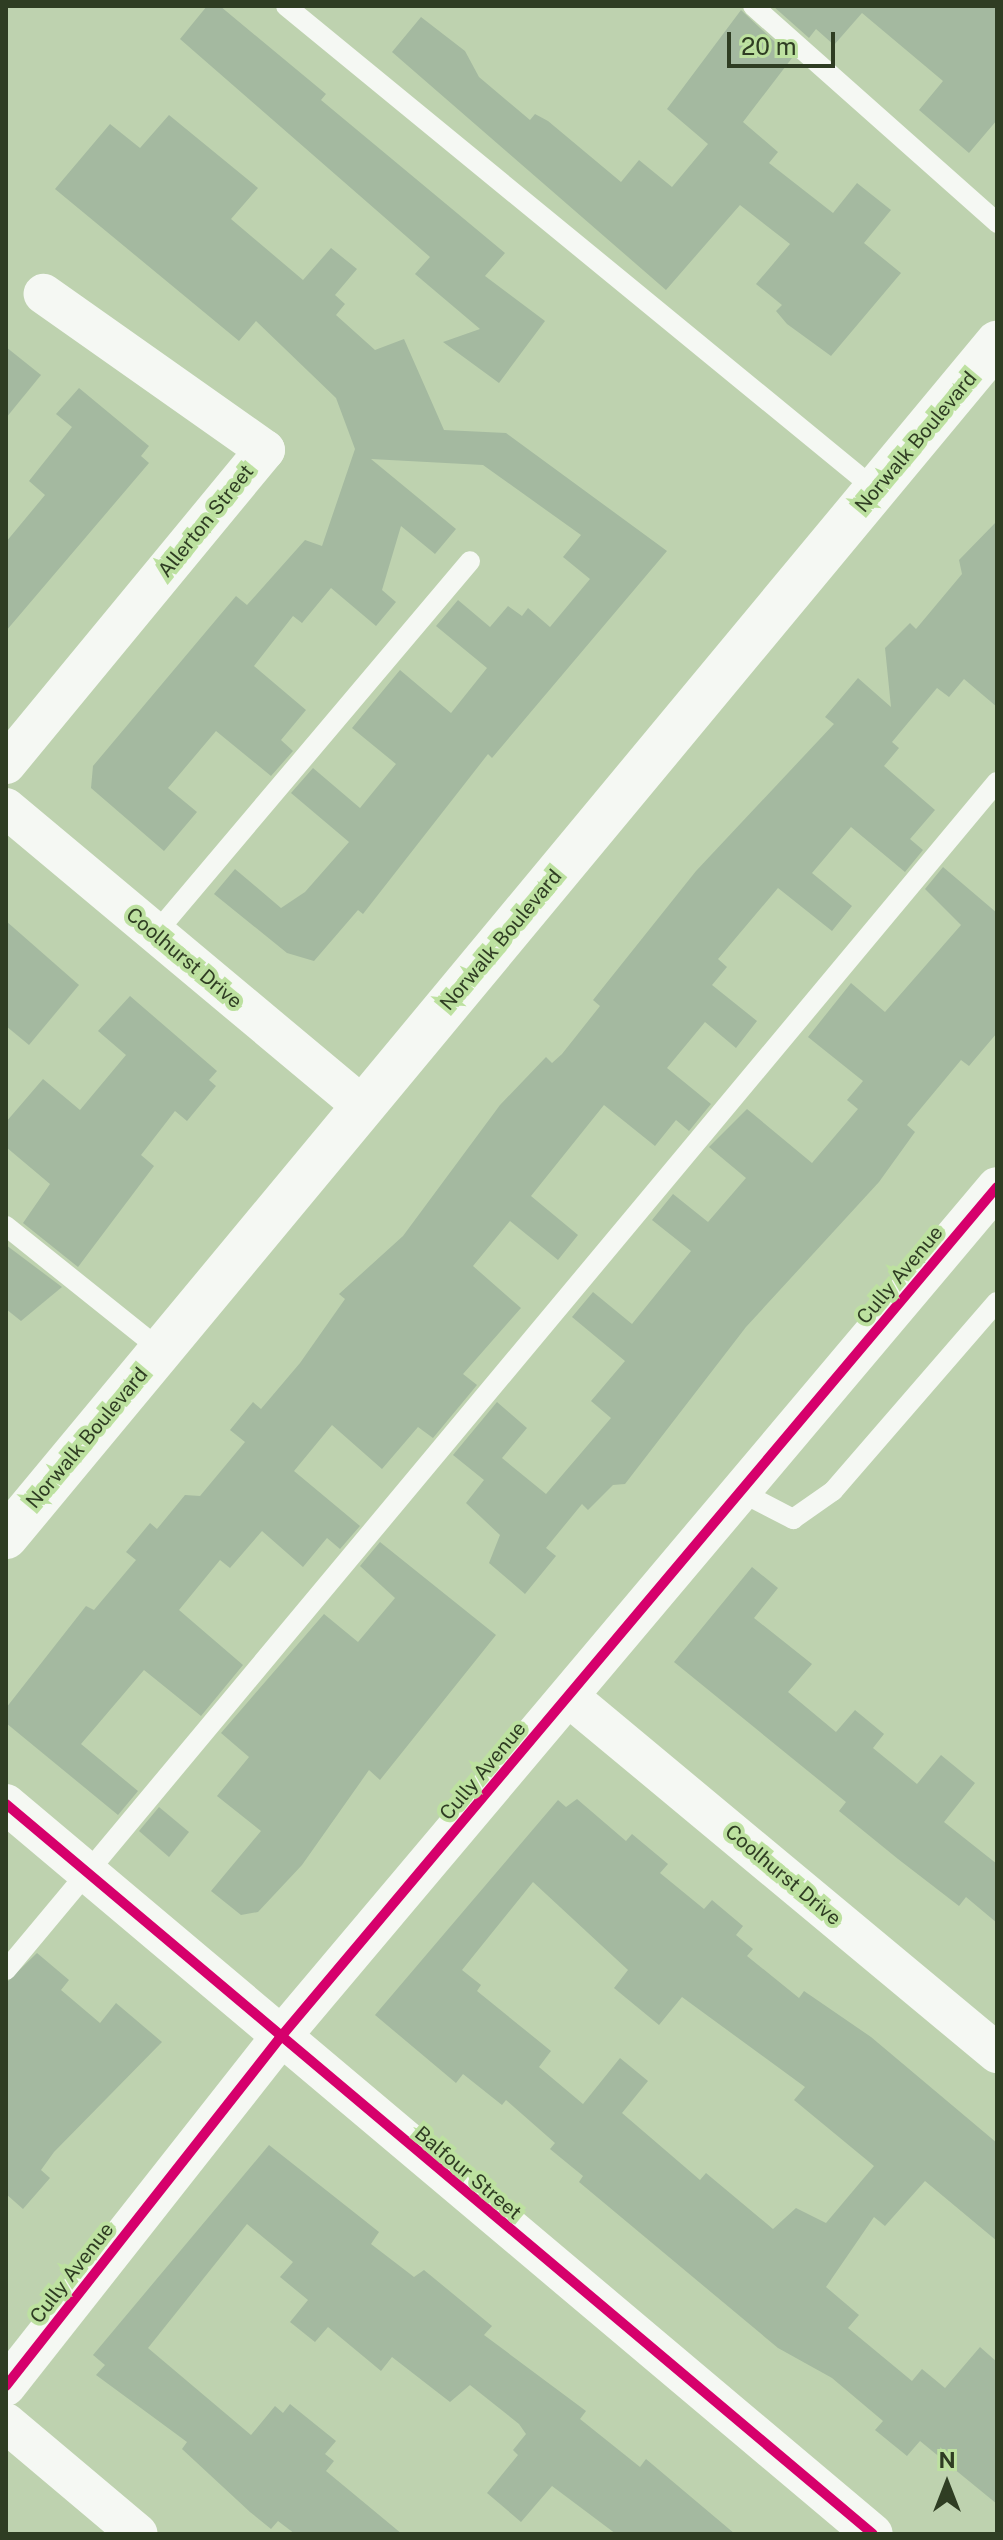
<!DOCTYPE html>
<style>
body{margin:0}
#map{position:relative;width:1003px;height:2540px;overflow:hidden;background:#bed2af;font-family:"Public Sans",sans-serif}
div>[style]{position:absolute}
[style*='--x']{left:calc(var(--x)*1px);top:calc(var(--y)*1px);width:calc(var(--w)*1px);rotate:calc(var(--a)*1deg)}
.building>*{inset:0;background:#a4b9a0}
.lane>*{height:20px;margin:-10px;padding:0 10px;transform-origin:10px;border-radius:10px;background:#f5f8f3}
.street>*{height:40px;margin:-20px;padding:0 20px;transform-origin:20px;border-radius:20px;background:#f5f8f3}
.secondary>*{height:44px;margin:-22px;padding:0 22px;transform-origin:22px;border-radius:22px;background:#f5f8f3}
.cycleway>*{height:10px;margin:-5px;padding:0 5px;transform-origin:5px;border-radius:5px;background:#d6006c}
span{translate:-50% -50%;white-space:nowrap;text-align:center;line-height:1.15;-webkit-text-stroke:8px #bde1a0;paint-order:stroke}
.street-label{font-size:20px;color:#2f3d23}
.frame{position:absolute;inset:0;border:8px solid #2f3d23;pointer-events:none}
.north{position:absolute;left:907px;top:2444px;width:80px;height:80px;-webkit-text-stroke:6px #bde1a0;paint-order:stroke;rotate:0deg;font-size:22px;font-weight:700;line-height:32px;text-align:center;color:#2f3d23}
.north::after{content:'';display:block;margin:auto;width:28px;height:36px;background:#2f3d23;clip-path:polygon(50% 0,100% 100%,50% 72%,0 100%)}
.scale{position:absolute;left:727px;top:32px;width:108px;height:36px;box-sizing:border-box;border:4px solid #2f3d23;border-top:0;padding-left:10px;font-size:24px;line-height:28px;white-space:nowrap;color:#2f3d23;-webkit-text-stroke:6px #bde1a0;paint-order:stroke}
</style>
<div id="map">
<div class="building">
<i style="clip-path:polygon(207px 6px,220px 6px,326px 94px,321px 100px,505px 253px,485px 276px,545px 321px,499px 383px,443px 342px,480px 329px,415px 274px,430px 257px,180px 39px)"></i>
<i style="clip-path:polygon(773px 6px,997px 6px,997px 120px,969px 153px,919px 110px,943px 81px,862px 13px,834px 45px,816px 29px,809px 38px)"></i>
<i style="clip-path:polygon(741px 10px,792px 58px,743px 122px,778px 152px,769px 163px,833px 213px,857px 183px,891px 210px,864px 243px,901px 273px,831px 356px,787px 324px,776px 311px,782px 305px,756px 284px,790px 244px,740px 205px,666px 290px,392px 52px,421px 17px,465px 51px,479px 77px,530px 120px,535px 114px,548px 121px,621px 182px,639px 160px,672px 187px,708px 144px,667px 109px)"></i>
<i style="clip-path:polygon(169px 115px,258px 188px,231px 219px,303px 280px,331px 248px,357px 269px,335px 295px,345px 304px,336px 315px,375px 350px,404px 339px,444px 430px,506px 433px,667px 551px,492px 758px,488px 754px,363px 914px,358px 910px,314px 961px,287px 953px,214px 894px,235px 869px,281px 908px,305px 892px,349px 842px,291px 793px,313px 768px,360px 808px,396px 764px,352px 728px,400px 670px,451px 713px,487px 668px,436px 626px,458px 600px,490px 627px,508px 606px,522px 616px,528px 608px,550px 627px,590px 579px,563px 557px,581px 535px,483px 465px,371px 459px,456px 529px,435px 554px,401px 526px,382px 590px,396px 602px,376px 626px,331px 588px,302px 623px,293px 616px,254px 666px,306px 710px,281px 740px,293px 751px,271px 776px,216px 731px,168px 788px,197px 812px,164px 851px,91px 788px,93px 766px,236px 596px,247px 605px,305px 540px,322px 546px,355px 449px,336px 398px,256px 321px,239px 341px,55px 189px,110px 124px,140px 148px)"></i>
<i style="clip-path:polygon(6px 347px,41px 375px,6px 418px)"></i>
<i style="clip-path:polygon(79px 388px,149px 446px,141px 456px,149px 463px,6px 631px,6px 542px,45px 495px,29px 481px,72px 427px,56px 414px)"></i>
<i style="clip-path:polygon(997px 521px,997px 707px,964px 679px,949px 697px,937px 688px,892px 742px,899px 748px,884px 766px,935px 810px,910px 839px,923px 850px,905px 872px,851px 827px,812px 873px,852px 906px,832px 931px,778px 888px,718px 959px,727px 967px,712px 985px,757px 1021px,736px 1048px,705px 1022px,667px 1068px,711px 1104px,689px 1131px,676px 1120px,655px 1146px,604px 1105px,531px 1196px,578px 1235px,558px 1260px,510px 1221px,473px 1266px,521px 1308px,463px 1374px,477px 1385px,433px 1438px,418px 1427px,382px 1469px,332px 1425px,294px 1471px,360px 1526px,340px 1549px,327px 1538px,303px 1567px,262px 1531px,230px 1568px,220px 1560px,179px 1610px,243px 1665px,201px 1716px,144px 1670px,81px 1744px,138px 1791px,118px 1815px,6px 1723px,6px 1708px,86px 1606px,94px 1610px,136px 1560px,126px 1552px,150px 1523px,157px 1529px,185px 1495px,200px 1496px,245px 1442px,230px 1430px,253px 1402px,261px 1409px,300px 1363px,345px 1299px,339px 1294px,403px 1236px,500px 1105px,546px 1057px,552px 1063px,562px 1054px,600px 1006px,593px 1000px,696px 871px,834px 724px,825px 717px,858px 678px,891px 707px,885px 648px,910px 623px,916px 629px,962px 574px,959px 560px)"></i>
<i style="clip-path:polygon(943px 867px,997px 913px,997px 1033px,969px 1066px,961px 1060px,907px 1125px,915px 1132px,879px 1182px,746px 1327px,625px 1484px,613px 1485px,588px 1510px,582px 1504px,546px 1548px,556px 1556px,525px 1594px,489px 1563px,500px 1535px,466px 1503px,484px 1480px,453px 1455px,497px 1402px,527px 1428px,502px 1458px,546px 1494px,611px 1418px,591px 1401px,625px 1361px,572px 1317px,593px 1292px,632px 1324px,691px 1251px,652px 1220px,673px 1194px,708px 1222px,746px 1178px,709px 1147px,747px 1109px,812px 1163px,858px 1109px,847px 1100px,863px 1081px,808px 1037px,851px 983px,885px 1012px,961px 925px,925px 889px)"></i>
<i style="clip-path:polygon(6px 921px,79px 985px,29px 1045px,6px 1026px)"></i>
<i style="clip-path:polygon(130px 996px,217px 1071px,209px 1080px,216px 1086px,187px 1121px,175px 1111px,141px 1155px,154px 1166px,78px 1267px,23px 1223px,50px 1184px,6px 1147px,6px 1122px,43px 1079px,80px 1110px,126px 1055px,98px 1031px)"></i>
<i style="clip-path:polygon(6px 1245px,62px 1287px,21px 1321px,6px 1309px)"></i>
<i style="clip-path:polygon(380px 1542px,496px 1635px,380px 1780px,369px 1770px,302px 1865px,258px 1912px,241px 1915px,211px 1891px,261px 1831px,217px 1796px,249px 1757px,221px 1733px,324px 1614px,358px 1642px,395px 1598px,360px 1566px)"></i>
<i style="clip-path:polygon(752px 1567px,778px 1588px,754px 1618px,812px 1664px,788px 1692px,836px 1732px,855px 1710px,884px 1734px,873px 1748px,917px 1784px,941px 1755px,975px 1783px,944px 1822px,997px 1864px,997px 1923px,966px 1897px,959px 1906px,898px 1859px,839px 1811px,846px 1802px,674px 1662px)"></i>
<i style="clip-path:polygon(evenodd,577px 1799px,626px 1841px,632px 1834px,668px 1864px,660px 1873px,704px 1909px,712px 1900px,743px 1926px,736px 1935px,753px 1949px,747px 1956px,799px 1998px,804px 1991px,871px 2037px,997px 2143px,997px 2241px,925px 2181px,885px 2226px,874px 2217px,826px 2287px,859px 2315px,848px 2328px,912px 2381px,922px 2369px,945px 2388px,980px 2347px,997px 2362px,997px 2504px,920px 2441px,907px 2456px,875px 2430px,883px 2421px,832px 2378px,778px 2348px,579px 2182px,583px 2176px,550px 2149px,555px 2143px,506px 2100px,502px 2105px,463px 2074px,456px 2083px,375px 2015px,558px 1800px,566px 1807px,577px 1799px,533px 1882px,628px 1970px,614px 1988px,659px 2025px,682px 1997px,805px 2087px,794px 2100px,874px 2166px,826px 2223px,796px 2208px,773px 2229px,706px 2173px,700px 2180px,622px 2113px,648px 2081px,620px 2058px,583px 2104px,539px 2067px,551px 2051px,477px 1991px,481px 1985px,462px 1970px,533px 1882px)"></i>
<i style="clip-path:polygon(159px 1807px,189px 1832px,169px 1857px,139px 1831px)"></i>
<i style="clip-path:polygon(37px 1953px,69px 1980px,61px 1990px,100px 2023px,116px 2003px,162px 2042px,54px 2152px,41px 2170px,50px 2178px,23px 2209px,6px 2194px,6px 1983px)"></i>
<i style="clip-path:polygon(269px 2145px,379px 2232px,371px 2244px,414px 2277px,424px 2270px,492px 2326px,484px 2335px,586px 2411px,580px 2419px,640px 2467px,646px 2459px,735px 2534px,616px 2534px,552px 2486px,521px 2522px,487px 2493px,518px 2455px,513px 2450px,526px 2434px,519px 2424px,470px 2385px,450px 2402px,392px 2357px,381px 2371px,328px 2327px,315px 2342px,290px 2322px,308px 2300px,280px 2277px,293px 2262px,247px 2224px,148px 2348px,251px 2435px,275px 2406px,283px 2413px,290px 2404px,336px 2441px,325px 2454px,334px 2461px,326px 2471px,402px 2534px,295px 2534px,278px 2521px,271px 2529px,250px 2512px,182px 2449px,187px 2442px,96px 2375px,105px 2365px,93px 2355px)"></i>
</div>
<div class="lane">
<i style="--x:286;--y:6;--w:763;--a:39.36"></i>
<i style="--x:753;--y:6;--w:327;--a:41.6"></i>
<i style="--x:155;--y:934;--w:488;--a:-49.8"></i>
<i style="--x:6;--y:1226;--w:198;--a:38.7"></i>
<i style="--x:741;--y:1492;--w:59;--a:27.4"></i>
<i style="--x:793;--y:1519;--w:49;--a:-35"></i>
<i style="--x:833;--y:1491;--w:250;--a:-49.1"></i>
<i style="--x:6;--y:1970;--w:1547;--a:-50.17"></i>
</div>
<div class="street">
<i style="--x:6;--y:764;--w:407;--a:-50.5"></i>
<i style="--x:265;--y:450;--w:271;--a:-144.8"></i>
<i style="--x:6;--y:808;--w:466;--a:39.9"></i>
<i style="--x:569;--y:1697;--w:557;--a:39.75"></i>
<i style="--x:6;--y:1804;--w:1133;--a:40.1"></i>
<i style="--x:6;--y:2386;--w:442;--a:-51.8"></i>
<i style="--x:279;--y:2039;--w:1114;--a:-49.88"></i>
<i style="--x:6;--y:2423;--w:172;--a:40.1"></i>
</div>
<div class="secondary">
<i style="--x:6;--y:1537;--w:1552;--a:-50.31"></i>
</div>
<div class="cycleway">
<i style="--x:6;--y:1804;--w:1133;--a:40.1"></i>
<i style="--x:6;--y:2386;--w:442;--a:-51.8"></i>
<i style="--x:279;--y:2039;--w:1114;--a:-49.88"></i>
</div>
<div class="street-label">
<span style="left:916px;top:442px;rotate:-50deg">Norwalk Boulevard</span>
<span style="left:206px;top:521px;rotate:-51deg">Allerton Street</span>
<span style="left:501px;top:940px;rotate:-50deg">Norwalk Boulevard</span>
<span style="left:184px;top:958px;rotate:40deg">Coolhurst Drive</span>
<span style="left:900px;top:1275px;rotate:-50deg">Cully Avenue</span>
<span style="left:87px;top:1438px;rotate:-50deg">Norwalk Boulevard</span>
<span style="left:483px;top:1771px;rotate:-50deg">Cully Avenue</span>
<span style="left:783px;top:1875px;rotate:40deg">Coolhurst Drive</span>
<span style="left:468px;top:2173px;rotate:40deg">Balfour Street</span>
<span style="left:72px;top:2273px;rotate:-52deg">Cully Avenue</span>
</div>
<div class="frame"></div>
<div class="north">N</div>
<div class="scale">20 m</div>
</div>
